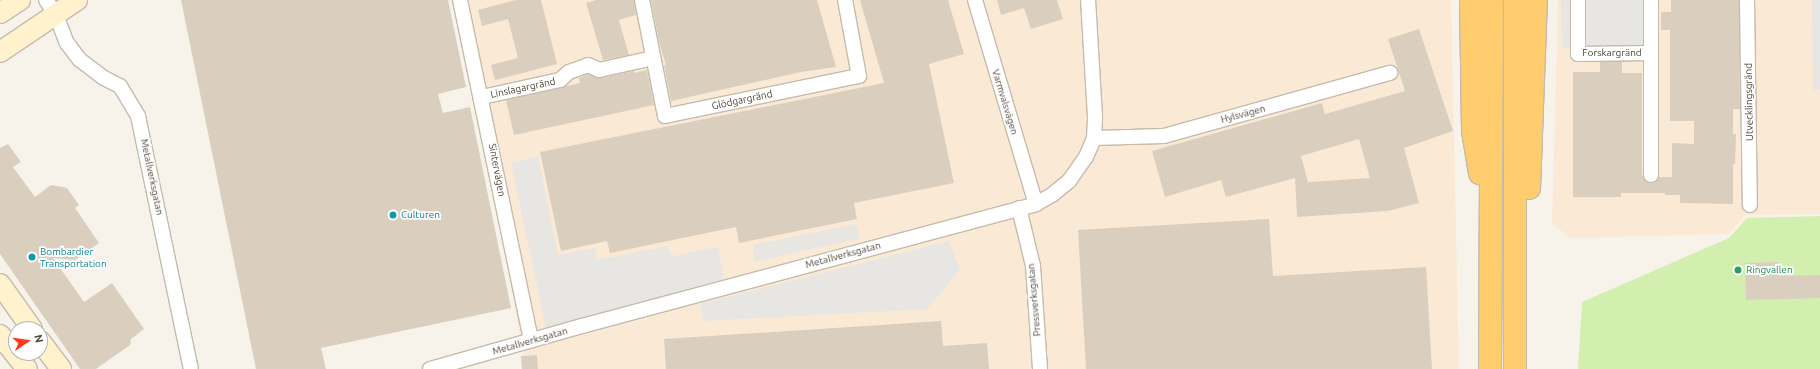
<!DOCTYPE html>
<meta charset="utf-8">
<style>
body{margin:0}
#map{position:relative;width:1820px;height:369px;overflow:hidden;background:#f7f3eb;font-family:Ubuntu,sans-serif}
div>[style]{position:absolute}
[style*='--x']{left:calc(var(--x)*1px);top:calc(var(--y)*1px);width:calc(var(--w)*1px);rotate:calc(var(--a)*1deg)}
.commercial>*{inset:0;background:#faead5}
.green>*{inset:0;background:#d3efb0}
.parking>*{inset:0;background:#e8e6e2}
.building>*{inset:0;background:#dacfbf}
.roads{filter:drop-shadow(1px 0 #c4bbac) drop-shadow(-1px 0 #c4bbac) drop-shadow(0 1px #c4bbac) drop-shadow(0 -1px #c4bbac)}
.street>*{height:14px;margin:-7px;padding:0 7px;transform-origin:7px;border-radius:7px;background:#fff}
.secondary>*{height:20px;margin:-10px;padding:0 10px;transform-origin:10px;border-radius:10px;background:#fff2cd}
.highway>*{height:22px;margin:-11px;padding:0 11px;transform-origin:11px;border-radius:11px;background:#ffcd6e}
.dots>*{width:11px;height:11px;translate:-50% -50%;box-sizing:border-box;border:2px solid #fff;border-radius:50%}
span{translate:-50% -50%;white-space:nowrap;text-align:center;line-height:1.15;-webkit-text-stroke:3.5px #fff;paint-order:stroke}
.street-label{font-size:10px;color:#4d4437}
.culture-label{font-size:10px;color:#0d838f}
.left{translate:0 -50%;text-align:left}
.leisure-label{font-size:10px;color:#27864d}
.north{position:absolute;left:8px;top:321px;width:40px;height:40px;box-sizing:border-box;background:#fff;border:1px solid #b8b4af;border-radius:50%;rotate:77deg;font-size:11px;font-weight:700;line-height:16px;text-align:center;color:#4d4437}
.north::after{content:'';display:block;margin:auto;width:14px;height:18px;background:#ff3a1a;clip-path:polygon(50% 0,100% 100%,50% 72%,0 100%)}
</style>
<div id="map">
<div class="commercial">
<i style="clip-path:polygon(458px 0,1451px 0,1459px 369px,526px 369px)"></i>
<i style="clip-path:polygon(1558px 0,1820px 0,1820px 214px,1745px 215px,1729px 234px,1571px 238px,1552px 224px)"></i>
</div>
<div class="green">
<i style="clip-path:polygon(1820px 216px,1820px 369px,1578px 369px,1582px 302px,1729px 238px,1747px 218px)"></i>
</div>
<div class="parking">
<i style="clip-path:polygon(1561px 0,1646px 0,1646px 47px,1562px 48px)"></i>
<i style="clip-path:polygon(1812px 0,1820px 0,1820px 89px,1813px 90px)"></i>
<i style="clip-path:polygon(538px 156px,558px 255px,595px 248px,597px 260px,668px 246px,672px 256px,718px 247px,724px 279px,546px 329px,511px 163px)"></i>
<i style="clip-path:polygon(856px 224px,860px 238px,754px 262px,753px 245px)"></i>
<i style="clip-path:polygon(949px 241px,960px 270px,927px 309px,704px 321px,700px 304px)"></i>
</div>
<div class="building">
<i style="clip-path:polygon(181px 0,448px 0,466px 87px,438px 94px,443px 113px,470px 107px,511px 308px,321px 348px,326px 369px,256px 369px)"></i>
<i style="clip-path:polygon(516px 0,541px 0,557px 64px,495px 80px,491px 65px,518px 58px,508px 19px,482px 26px,478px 10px)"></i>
<i style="clip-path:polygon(596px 0,634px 0,636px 15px,619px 20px,629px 55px,603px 60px,586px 3px)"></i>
<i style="clip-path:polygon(651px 0,817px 0,836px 67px,801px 72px,671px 101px,664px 65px,666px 65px,659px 42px)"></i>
<i style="clip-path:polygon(860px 0,948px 0,964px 54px,929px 64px,954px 183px,854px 203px,857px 219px,739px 243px,736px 227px,610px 253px,607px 241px,561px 251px,540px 152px,884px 83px)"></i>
<i style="clip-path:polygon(997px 0,1057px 0,1063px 19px,1031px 29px,1024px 8px,1001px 15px)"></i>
<i style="clip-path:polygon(1671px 0,1739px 0,1740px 109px,1733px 109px,1733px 134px,1736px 134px,1735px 164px,1733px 164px,1733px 204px,1680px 203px,1680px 195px,1665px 195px,1665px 193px,1621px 193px,1621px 197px,1573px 197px,1573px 72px,1600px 72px,1600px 62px,1622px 62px,1622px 73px,1642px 73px,1642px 175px,1646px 182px,1655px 183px,1659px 177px,1672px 177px,1672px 143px,1694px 144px,1694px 121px,1670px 121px,1670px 30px,1661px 30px,1661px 12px,1671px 12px)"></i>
<i style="clip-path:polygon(evenodd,1419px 29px,1453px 131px,1404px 148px,1419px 203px,1388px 211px,1297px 217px,1295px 178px,1226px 197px,1221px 180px,1165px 197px,1152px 151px,1322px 103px,1325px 114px,1405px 91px,1388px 39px,1419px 29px,1359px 139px,1370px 178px,1308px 182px,1301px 156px,1359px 139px)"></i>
<i style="clip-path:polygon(647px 70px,654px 105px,514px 135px,506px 100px,580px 83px,579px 78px,588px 74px,601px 78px,634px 71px,634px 73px)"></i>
<i style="clip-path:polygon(8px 144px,21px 162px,13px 167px,35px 197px,51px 185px,67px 188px,79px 205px,75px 208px,99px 243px,75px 260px,53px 258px,84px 302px,112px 283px,144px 329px,130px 340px,131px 342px,130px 345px,96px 369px,80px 369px,0 254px,0 148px)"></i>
<i style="clip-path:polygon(1269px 219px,1273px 276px,1426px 267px,1432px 369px,1086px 369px,1078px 230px)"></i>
<i style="clip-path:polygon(1779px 262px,1779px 276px,1820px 275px,1820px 298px,1746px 300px,1745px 263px)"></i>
<i style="clip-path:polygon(941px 321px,943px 346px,987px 343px,989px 369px,666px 369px,664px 339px)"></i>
<i style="clip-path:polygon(537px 355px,538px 369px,522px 369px,521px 356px)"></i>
</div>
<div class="roads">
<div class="street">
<i style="--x:46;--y:0;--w:18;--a:56"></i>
<i style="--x:56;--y:15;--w:30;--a:69"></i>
<i style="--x:67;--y:43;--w:21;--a:53"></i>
<i style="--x:80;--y:60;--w:30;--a:37"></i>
<i style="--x:104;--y:78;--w:18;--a:27"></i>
<i style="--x:120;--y:86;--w:35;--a:59"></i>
<i style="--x:138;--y:116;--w:258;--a:78.2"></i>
<i style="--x:460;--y:0;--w:348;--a:78.2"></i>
<i style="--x:642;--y:0;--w:118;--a:78.8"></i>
<i style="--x:665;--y:116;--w:198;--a:-11.7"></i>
<i style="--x:859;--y:76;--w:77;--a:-100.4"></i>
<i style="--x:975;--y:0;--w:213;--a:73.4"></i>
<i style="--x:1578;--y:0;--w:54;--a:90"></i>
<i style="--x:1578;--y:54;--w:73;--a:-0.8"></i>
<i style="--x:1651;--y:0;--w:175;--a:90"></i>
<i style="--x:1747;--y:0;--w:205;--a:89.2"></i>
<i style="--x:482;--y:97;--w:80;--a:-12.3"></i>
<i style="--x:560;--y:80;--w:12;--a:-42"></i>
<i style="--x:569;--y:72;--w:20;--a:-20"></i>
<i style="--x:588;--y:65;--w:12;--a:24"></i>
<i style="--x:599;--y:70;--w:55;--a:-12.5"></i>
<i style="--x:1094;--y:138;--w:70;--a:-1.6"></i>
<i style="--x:1164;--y:136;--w:235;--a:-15.6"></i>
<i style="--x:1019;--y:208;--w:60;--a:76.4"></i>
<i style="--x:1033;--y:266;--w:103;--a:86.1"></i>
<i style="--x:430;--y:369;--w:158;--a:-15.8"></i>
<i style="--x:582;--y:326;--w:470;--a:-15"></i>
<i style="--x:1036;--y:204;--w:20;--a:-30"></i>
<i style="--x:1053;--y:194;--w:21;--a:-39"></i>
<i style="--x:1069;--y:181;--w:29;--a:-55"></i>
<i style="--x:1086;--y:157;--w:21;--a:-67"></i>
<i style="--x:1094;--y:138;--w:21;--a:-87"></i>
<i style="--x:1095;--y:117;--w:117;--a:-93.4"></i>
</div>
<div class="secondary">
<i style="--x:0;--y:13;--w:24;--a:-33"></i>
<i style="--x:0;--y:52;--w:93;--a:-34"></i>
<i style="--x:0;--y:284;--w:55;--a:54.6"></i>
<i style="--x:0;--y:335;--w:43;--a:51.5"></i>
<i style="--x:40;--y:341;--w:35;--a:53"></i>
</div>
<div class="highway">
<i style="--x:1471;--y:0;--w:131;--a:89.1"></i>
<i style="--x:1473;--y:131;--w:43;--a:80.5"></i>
<i style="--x:1529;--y:188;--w:188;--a:-87.9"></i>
<i style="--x:1490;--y:369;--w:369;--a:-89.7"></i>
<i style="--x:1515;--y:369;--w:369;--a:-90"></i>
</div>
</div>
<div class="dots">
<i style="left:393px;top:215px;background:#0f9aa8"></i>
<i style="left:32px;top:257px;background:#0f9aa8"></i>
<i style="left:1738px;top:270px;background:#2e9e5b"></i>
</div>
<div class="street-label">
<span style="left:1612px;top:53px">Forskargränd</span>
<span style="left:523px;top:88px;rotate:-12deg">Linslagargränd</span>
<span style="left:742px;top:100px;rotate:-12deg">Glödgargränd</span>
<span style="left:1005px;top:102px;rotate:73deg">Varmvalsvägen</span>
<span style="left:1749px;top:102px;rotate:-91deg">Utvecklingsgränd</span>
<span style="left:1243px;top:114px;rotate:-15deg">Hylsvägen</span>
<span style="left:497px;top:170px;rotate:79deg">Sintervägen</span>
<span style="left:152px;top:177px;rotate:78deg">Metallverksgatan</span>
<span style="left:843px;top:255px;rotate:-15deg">Metallverksgatan</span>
<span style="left:1034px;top:300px;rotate:-95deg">Pressverksgatan</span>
<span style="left:530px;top:341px;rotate:-16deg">Metallverksgatan</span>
</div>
<div class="culture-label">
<span class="left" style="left:401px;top:215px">Culturen</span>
<span class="left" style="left:40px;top:257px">Bombardier<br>Transportation</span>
</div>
<div class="leisure-label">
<span class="left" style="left:1746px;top:270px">Ringvallen</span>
</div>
<div class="north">N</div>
</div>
